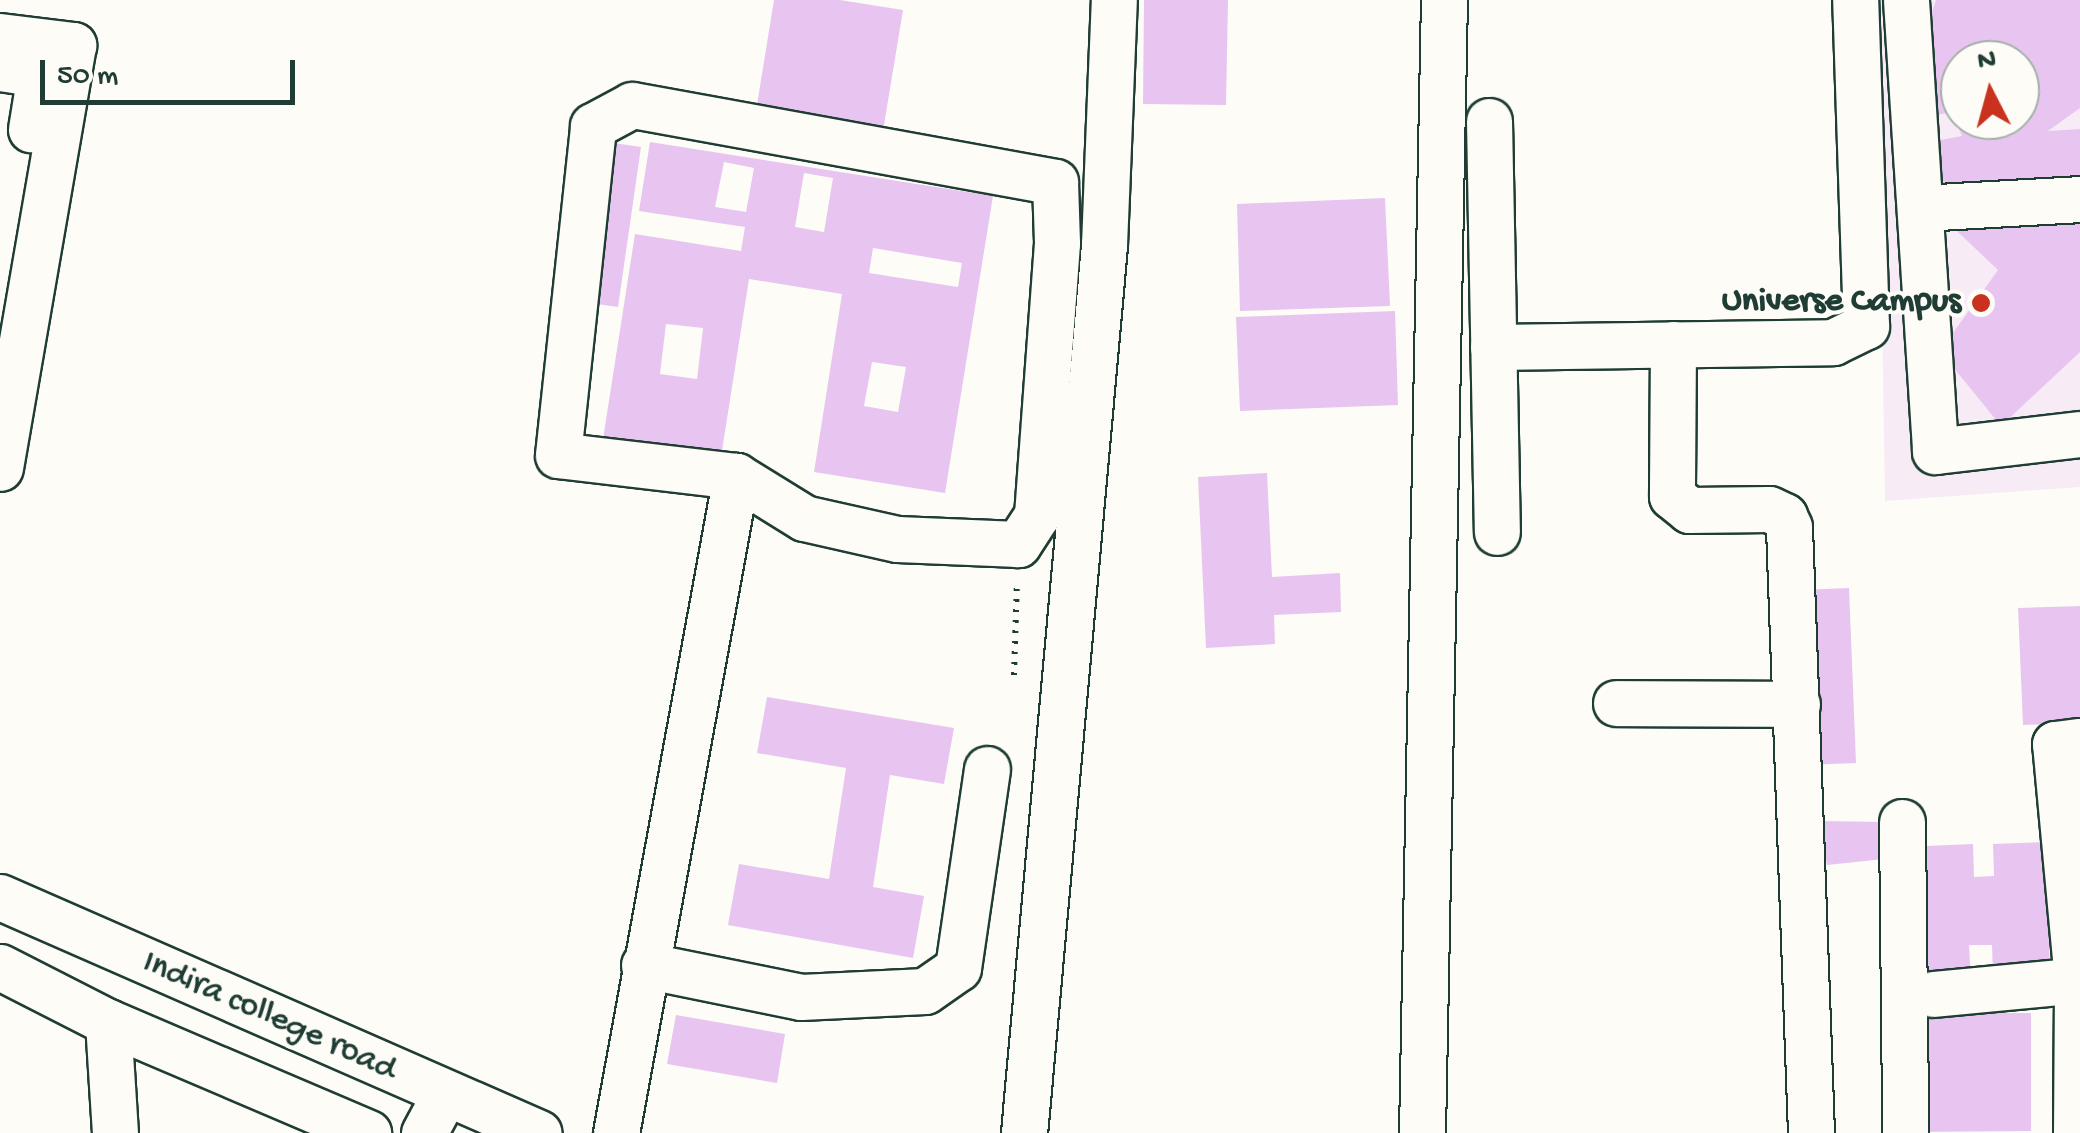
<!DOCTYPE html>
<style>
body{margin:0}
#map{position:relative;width:2080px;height:1133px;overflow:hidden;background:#fdfcf7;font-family:"Gochi Hand",sans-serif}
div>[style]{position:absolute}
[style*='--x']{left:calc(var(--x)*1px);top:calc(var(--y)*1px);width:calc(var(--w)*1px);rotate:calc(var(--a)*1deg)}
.built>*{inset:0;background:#f7ecf5}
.building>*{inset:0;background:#e8c5f0}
.path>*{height:6px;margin-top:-3px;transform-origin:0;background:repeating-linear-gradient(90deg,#1f3d34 0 2.5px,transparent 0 10.5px)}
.roads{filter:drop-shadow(2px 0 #1f3d34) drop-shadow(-2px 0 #1f3d34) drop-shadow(0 2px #1f3d34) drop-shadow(0 -2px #1f3d34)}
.minor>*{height:45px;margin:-22.5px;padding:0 22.5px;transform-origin:22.5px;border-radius:22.5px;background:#fdfcf7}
.dots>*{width:28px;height:28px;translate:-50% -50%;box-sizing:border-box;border:5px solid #fdfcf7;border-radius:50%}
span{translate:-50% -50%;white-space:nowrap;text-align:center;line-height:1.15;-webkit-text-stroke:8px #fdfcf7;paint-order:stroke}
.poi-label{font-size:35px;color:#1f3d34;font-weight:700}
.right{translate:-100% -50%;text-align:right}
.street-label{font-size:35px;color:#1f3d34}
.north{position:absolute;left:1940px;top:40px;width:100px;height:100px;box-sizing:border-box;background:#fdfcf7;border:2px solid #a4b0a9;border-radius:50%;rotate:354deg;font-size:28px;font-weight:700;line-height:40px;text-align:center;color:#1f3d34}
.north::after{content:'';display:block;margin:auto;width:35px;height:45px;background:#c8321e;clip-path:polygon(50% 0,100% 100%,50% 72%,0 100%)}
.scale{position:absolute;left:40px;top:60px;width:255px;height:45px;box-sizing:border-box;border:5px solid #1f3d34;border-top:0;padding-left:12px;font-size:30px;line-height:35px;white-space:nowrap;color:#1f3d34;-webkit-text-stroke:8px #fdfcf7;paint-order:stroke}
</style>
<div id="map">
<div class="built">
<i style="clip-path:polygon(evenodd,1877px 0,2080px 0,2080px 487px,1885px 501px,1877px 0,1960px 60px,2020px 60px,2020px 120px,1960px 120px,1960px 60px)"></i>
</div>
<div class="building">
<i style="clip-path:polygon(774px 0,840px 0,903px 10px,883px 131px,756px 111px)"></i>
<i style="clip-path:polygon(1144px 0,1228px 0,1226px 105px,1143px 104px)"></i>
<i style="clip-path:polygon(evenodd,1936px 0,2080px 0,2080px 108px,2048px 131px,2080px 129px,2080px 181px,1938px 186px,1936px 141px,1962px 136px,1952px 112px,1932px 116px,1925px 33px,1936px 0,1960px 60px,2020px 60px,2020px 120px,1960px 120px,1960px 60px)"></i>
<i style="clip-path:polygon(607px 142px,641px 147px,618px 307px,583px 302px)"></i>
<i style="clip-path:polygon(evenodd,650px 142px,993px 196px,945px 493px,814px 472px,842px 294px,749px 279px,721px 457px,603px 439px,635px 234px,741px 251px,745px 227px,639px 211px,650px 142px,724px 162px,754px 168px,746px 212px,715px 207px,724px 162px,650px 142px,804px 173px,833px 178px,824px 232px,795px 227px,804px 173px,650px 142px,873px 248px,962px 263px,958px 287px,869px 273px,873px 248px,650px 142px,666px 324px,703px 328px,697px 379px,660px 374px,666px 324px,650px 142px,872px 362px,906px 367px,898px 412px,864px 406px,872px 362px)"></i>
<i style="clip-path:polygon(1385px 198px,1390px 306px,1240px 311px,1237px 204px)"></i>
<i style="clip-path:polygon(2080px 212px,2080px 352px,2001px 426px,1940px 351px,1998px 270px,1941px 216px)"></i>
<i style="clip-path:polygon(1395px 311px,1398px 405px,1240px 411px,1236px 317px)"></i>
<i style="clip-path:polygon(1267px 473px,1272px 577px,1340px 573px,1341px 612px,1274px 615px,1275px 644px,1206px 648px,1198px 477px)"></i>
<i style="clip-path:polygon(1849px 588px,1856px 763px,1806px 765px,1800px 590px)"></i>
<i style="clip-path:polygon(2080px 606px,2080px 723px,2023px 725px,2018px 608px)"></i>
<i style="clip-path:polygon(767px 697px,954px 728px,944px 784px,890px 775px,873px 887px,924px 896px,913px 958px,728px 925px,739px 864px,829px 879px,846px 768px,757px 753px)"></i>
<i style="clip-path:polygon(1819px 821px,1886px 822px,1893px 858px,1827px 865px)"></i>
<i style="clip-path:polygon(2046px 842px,2050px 976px,1993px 978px,1992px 945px,1969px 945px,1971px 979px,1930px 980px,1911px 920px,1925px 846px,1973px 844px,1974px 877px,1994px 876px,1993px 844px)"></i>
<i style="clip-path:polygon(1912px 1013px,2031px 1013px,2031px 1131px,1913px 1132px)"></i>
<i style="clip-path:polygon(676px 1015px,785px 1034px,777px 1083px,667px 1064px)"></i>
</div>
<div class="path">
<i style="--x:1014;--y:675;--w:94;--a:-88.2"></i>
</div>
<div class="roads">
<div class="minor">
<i style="--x:1906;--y:0;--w:452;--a:86.3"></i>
<i style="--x:1935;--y:451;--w:146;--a:-6.7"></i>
<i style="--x:0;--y:36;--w:74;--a:7"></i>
<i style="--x:73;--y:45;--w:429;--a:99.8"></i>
<i style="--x:0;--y:68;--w:40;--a:8.5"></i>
<i style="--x:40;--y:74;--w:56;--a:99.3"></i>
<i style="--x:632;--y:105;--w:430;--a:10.3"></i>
<i style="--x:1055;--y:182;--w:61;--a:88.1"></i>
<i style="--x:1057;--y:243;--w:273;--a:94.2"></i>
<i style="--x:1037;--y:515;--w:35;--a:123"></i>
<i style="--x:1018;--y:544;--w:121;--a:-177.6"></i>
<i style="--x:897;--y:539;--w:95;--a:-167.3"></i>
<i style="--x:804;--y:518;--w:80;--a:-148.3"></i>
<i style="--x:736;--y:476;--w:179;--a:-173.3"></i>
<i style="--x:558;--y:455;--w:331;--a:-83.9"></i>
<i style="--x:593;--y:126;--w:44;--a:-28.3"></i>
<i style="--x:1489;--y:121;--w:411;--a:88.9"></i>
<i style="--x:1920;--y:208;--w:160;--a:-3.2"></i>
<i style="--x:1673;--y:344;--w:152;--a:90.4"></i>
<i style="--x:1672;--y:496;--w:22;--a:39"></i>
<i style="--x:1689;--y:510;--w:80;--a:-0.7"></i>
<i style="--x:1769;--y:509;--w:17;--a:25"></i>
<i style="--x:1784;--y:516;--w:12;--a:66"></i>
<i style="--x:1789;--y:527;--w:606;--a:87.92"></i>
<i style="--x:1493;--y:347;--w:340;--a:-0.8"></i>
<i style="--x:1833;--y:342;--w:37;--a:-26"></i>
<i style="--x:1866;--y:326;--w:326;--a:-91.9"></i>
<i style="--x:1616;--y:703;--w:181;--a:0.3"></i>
<i style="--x:1902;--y:822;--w:311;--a:89.4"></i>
<i style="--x:0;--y:897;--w:588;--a:23.65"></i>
<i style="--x:644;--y:965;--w:160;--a:11.5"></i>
<i style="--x:801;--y:997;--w:124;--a:-2.8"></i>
<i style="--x:925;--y:991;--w:40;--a:-34.9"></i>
<i style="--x:958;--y:968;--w:201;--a:-81.7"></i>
<i style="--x:0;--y:967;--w:121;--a:27"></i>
<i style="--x:108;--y:1022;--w:283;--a:23.1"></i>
<i style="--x:1933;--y:994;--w:148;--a:-5.4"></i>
<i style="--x:108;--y:1022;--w:111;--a:86.4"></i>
<i style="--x:424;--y:1133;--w:44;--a:-61.7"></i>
<i style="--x:616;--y:1133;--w:668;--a:-79.65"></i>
<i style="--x:1024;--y:1133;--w:892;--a:-84.85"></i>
<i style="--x:1104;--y:245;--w:245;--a:-87.7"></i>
<i style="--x:1422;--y:1133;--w:1133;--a:-88.89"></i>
<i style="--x:2076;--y:1133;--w:153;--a:-89.6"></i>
<i style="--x:2077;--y:980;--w:237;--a:-95.3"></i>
<i style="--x:2055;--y:744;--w:25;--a:-7"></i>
</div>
</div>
<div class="dots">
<i style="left:1981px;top:303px;background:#c8321e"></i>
</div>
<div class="poi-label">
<span class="right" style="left:1961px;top:303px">Universe Campus</span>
</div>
<div class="street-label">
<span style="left:269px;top:1017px;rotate:24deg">Indira college road</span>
</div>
<div class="north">N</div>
<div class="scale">50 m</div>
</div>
